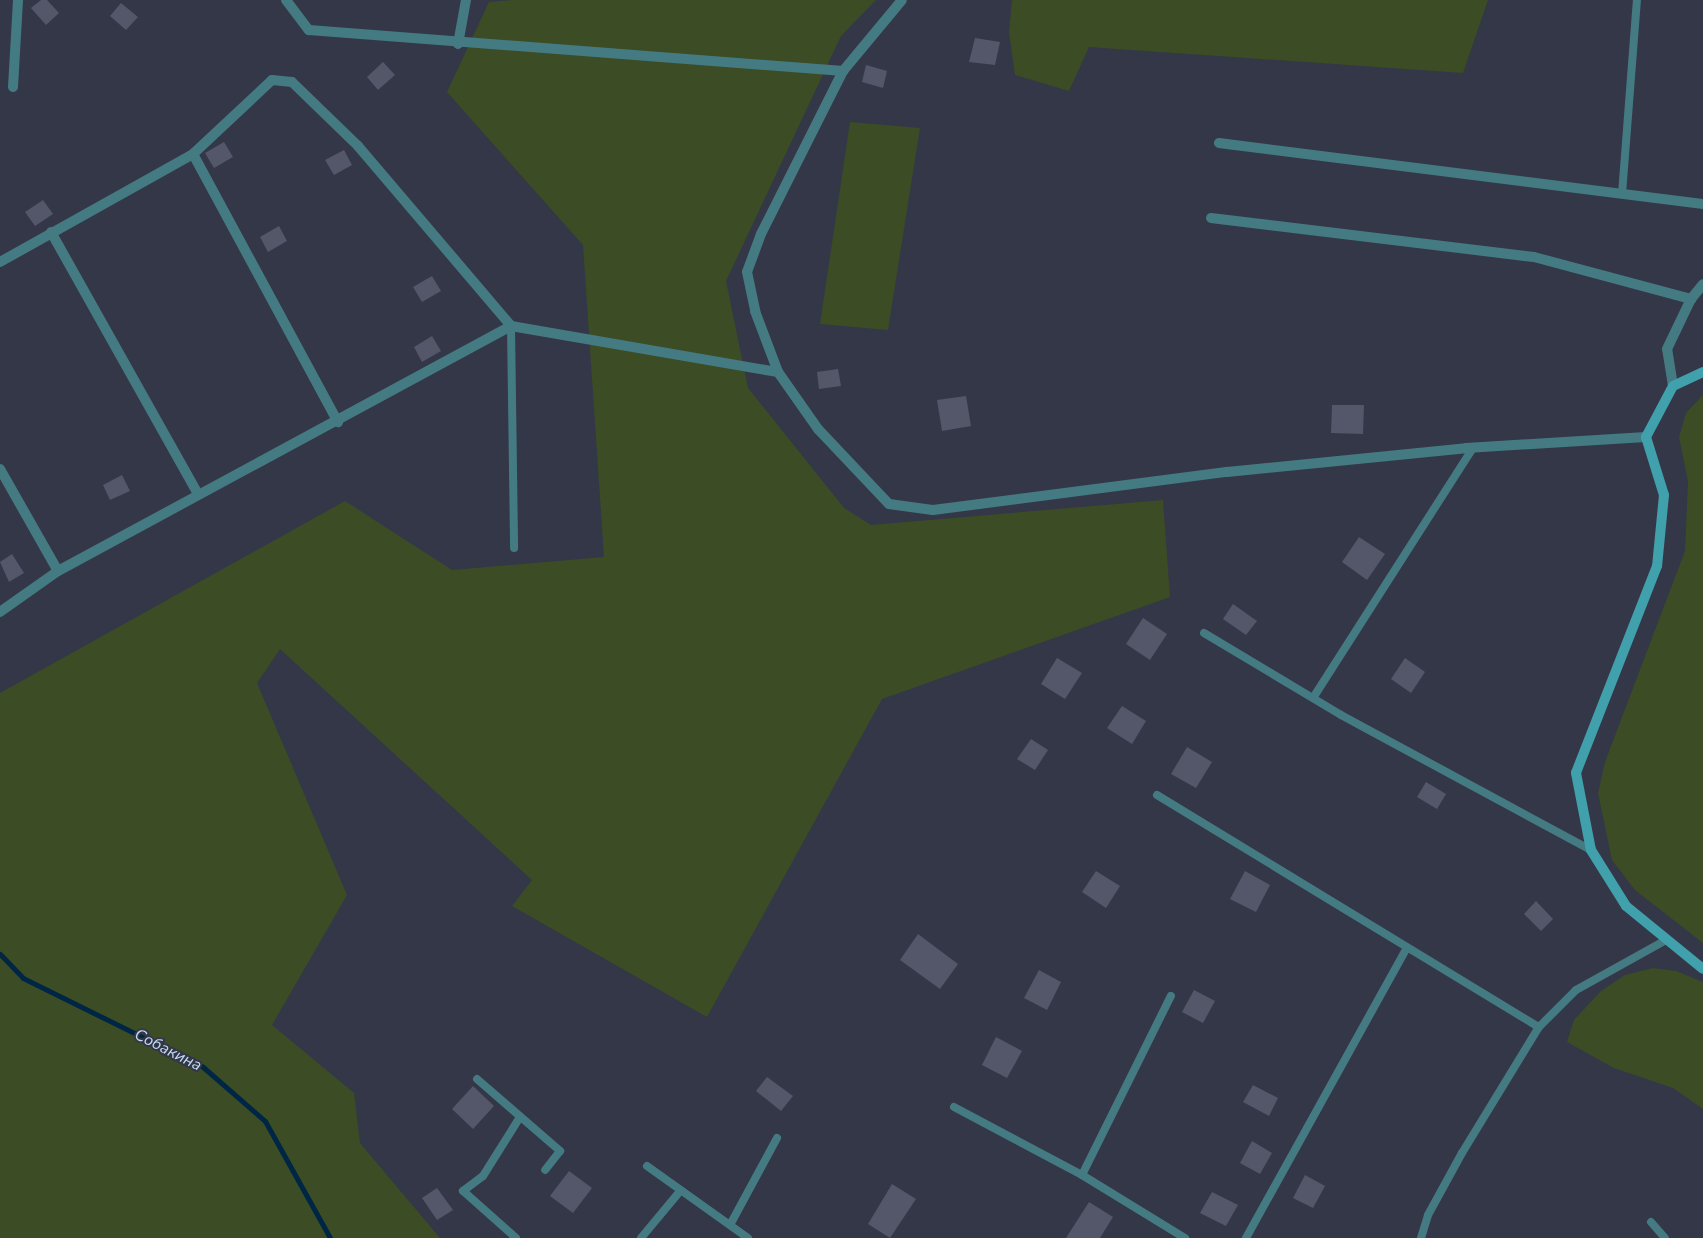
<!DOCTYPE html>
<meta charset="utf-8">
<style>
body{margin:0}
#map{position:relative;width:1703px;height:1238px;overflow:hidden;background:#343747;font-family:"Nunito Sans",sans-serif}
div>[style]{position:absolute}
[style*='--x']{left:calc(var(--x)*1px);top:calc(var(--y)*1px);width:calc(var(--w)*1px);rotate:calc(var(--a)*1deg)}
.green>*{inset:0;background:#3c4c25}
.stream>*{height:5px;margin:-2.5px;padding:0 2.5px;transform-origin:2.5px;border-radius:2.5px;background:#002645}
.building>*{inset:0;background:#535769}
.service>*{height:8px;margin:-4px;padding:0 4px;transform-origin:4px;border-radius:4px;background:#447b83}
.minor>*{height:10px;margin:-5px;padding:0 5px;transform-origin:5px;border-radius:5px;background:#447b83}
.secondary>*{height:10px;margin:-5px;padding:0 5px;transform-origin:5px;border-radius:5px;background:#40a0ac}
span{translate:-50% -50%;white-space:nowrap;text-align:center;line-height:1.15;-webkit-text-stroke:4px #343747;paint-order:stroke}
.water-label{font-size:16px;color:#c3dcf3;font-style:italic}
</style>
<div id="map">
<div class="green">
<i style="clip-path:polygon(512px 0,876px 0,841px 36px,726px 281px,748px 388px,844px 508px,871px 525px,1163px 500px,1170px 597px,882px 699px,707px 1017px,512px 906px,532px 880px,280px 649px,257px 683px,347px 895px,272px 1025px,354px 1093px,360px 1143px,440px 1238px,0 1238px,0 693px,345px 501px,452px 570px,604px 557px,583px 245px,447px 92px,489px 2px)"></i>
<i style="clip-path:polygon(1012px 0,1488px 0,1463px 73px,1089px 47px,1069px 91px,1015px 75px,1009px 32px)"></i>
<i style="clip-path:polygon(850px 122px,920px 128px,888px 330px,820px 324px)"></i>
<i style="clip-path:polygon(1703px 395px,1703px 943px,1635px 890px,1612px 860px,1598px 793px,1605px 762px,1685px 551px,1688px 481px,1679px 437px,1686px 413px)"></i>
<i style="clip-path:polygon(1653px 968px,1676px 971px,1703px 982px,1703px 1109px,1673px 1088px,1614px 1068px,1567px 1042px,1574px 1020px,1601px 991px,1625px 975px)"></i>
</div>
<div class="stream">
<i style="--x:0;--y:954;--w:33;--a:46"></i>
<i style="--x:23;--y:978;--w:201;--a:26.3"></i>
<i style="--x:203;--y:1067;--w:82;--a:41.1"></i>
<i style="--x:265;--y:1121;--w:134;--a:60.9"></i>
</div>
<div class="building">
<i style="clip-path:polygon(41px 0,47px 0,59px 13px,46px 25px,31px 8px)"></i>
<i style="clip-path:polygon(121px 3px,138px 17px,126px 30px,110px 16px)"></i>
<i style="clip-path:polygon(975px 38px,1000px 42px,995px 65px,969px 62px)"></i>
<i style="clip-path:polygon(383px 62px,395px 75px,378px 90px,367px 77px)"></i>
<i style="clip-path:polygon(866px 65px,887px 71px,883px 88px,862px 82px)"></i>
<i style="clip-path:polygon(224px 142px,233px 157px,214px 168px,205px 153px)"></i>
<i style="clip-path:polygon(344px 150px,352px 165px,334px 175px,325px 160px)"></i>
<i style="clip-path:polygon(43px 200px,53px 214px,35px 226px,25px 212px)"></i>
<i style="clip-path:polygon(279px 226px,287px 241px,268px 252px,260px 237px)"></i>
<i style="clip-path:polygon(432px 276px,441px 291px,422px 302px,413px 287px)"></i>
<i style="clip-path:polygon(432px 336px,441px 351px,422px 362px,414px 347px)"></i>
<i style="clip-path:polygon(838px 369px,841px 386px,819px 389px,817px 372px)"></i>
<i style="clip-path:polygon(966px 396px,971px 426px,942px 431px,937px 400px)"></i>
<i style="clip-path:polygon(1332px 405px,1364px 405px,1363px 434px,1331px 433px)"></i>
<i style="clip-path:polygon(122px 475px,130px 491px,110px 500px,103px 485px)"></i>
<i style="clip-path:polygon(1359px 537px,1385px 554px,1367px 580px,1342px 562px)"></i>
<i style="clip-path:polygon(12px 554px,24px 573px,9px 582px,0 562px)"></i>
<i style="clip-path:polygon(1233px 604px,1257px 621px,1246px 635px,1223px 619px)"></i>
<i style="clip-path:polygon(1143px 618px,1167px 634px,1150px 660px,1126px 644px)"></i>
<i style="clip-path:polygon(1057px 658px,1082px 673px,1065px 699px,1041px 684px)"></i>
<i style="clip-path:polygon(1405px 658px,1425px 672px,1411px 693px,1391px 679px)"></i>
<i style="clip-path:polygon(1122px 706px,1146px 721px,1132px 744px,1107px 728px)"></i>
<i style="clip-path:polygon(1031px 739px,1048px 750px,1035px 770px,1017px 759px)"></i>
<i style="clip-path:polygon(1187px 747px,1212px 762px,1196px 788px,1171px 774px)"></i>
<i style="clip-path:polygon(1426px 782px,1446px 794px,1437px 809px,1417px 797px)"></i>
<i style="clip-path:polygon(1096px 871px,1120px 886px,1106px 908px,1082px 892px)"></i>
<i style="clip-path:polygon(1245px 871px,1270px 885px,1256px 912px,1230px 899px)"></i>
<i style="clip-path:polygon(1536px 901px,1553px 919px,1541px 931px,1524px 914px)"></i>
<i style="clip-path:polygon(918px 934px,958px 964px,940px 989px,900px 960px)"></i>
<i style="clip-path:polygon(1039px 970px,1061px 982px,1047px 1010px,1024px 998px)"></i>
<i style="clip-path:polygon(1194px 990px,1215px 1001px,1203px 1023px,1182px 1012px)"></i>
<i style="clip-path:polygon(996px 1037px,1022px 1051px,1007px 1078px,982px 1065px)"></i>
<i style="clip-path:polygon(767px 1077px,793px 1096px,781px 1111px,756px 1091px)"></i>
<i style="clip-path:polygon(1253px 1085px,1278px 1098px,1269px 1116px,1243px 1102px)"></i>
<i style="clip-path:polygon(473px 1086px,494px 1106px,473px 1129px,452px 1109px)"></i>
<i style="clip-path:polygon(1252px 1141px,1272px 1153px,1260px 1174px,1240px 1163px)"></i>
<i style="clip-path:polygon(569px 1171px,592px 1188px,573px 1213px,550px 1196px)"></i>
<i style="clip-path:polygon(1305px 1175px,1325px 1186px,1313px 1208px,1293px 1198px)"></i>
<i style="clip-path:polygon(892px 1184px,916px 1199px,890px 1238px,868px 1224px)"></i>
<i style="clip-path:polygon(437px 1188px,453px 1210px,437px 1220px,422px 1198px)"></i>
<i style="clip-path:polygon(1212px 1192px,1238px 1205px,1226px 1226px,1200px 1213px)"></i>
<i style="clip-path:polygon(1089px 1202px,1113px 1217px,1100px 1238px,1066px 1238px)"></i>
</div>
<div class="service">
<i style="--x:1622;--y:194;--w:195;--a:-85.6"></i>
<i style="--x:511;--y:326;--w:222;--a:89.2"></i>
<i style="--x:1204;--y:633;--w:160;--a:30.9"></i>
<i style="--x:1341;--y:715;--w:284;--a:28.4"></i>
<i style="--x:1313;--y:698;--w:297;--a:-57.4"></i>
<i style="--x:1157;--y:795;--w:447;--a:31.3"></i>
<i style="--x:477;--y:1079;--w:110;--a:40.9"></i>
<i style="--x:560;--y:1151;--w:24;--a:128"></i>
<i style="--x:954;--y:1107;--w:145;--a:28"></i>
<i style="--x:1082;--y:1175;--w:121;--a:31.5"></i>
<i style="--x:647;--y:1166;--w:124;--a:35.5"></i>
<i style="--x:1082;--y:1175;--w:200;--a:-63.6"></i>
<i style="--x:1651;--y:1222;--w:21;--a:49"></i>
<i style="--x:730;--y:1225;--w:99;--a:-61.6"></i>
<i style="--x:516;--y:1238;--w:71;--a:-138.4"></i>
<i style="--x:463;--y:1191;--w:25;--a:-37"></i>
<i style="--x:483;--y:1176;--w:70;--a:-57.9"></i>
<i style="--x:641;--y:1238;--w:62;--a:-50.2"></i>
<i style="--x:1246;--y:1238;--w:332;--a:-61"></i>
<i style="--x:1421;--y:1238;--w:24;--a:-73"></i>
<i style="--x:1428;--y:1215;--w:71;--a:-61.3"></i>
<i style="--x:1462;--y:1153;--w:148;--a:-58.6"></i>
<i style="--x:1539;--y:1027;--w:52;--a:-45"></i>
<i style="--x:1576;--y:990;--w:101;--a:-29.1"></i>
</div>
<div class="minor">
<i style="--x:286;--y:0;--w:38;--a:53"></i>
<i style="--x:309;--y:30;--w:536;--a:4.39"></i>
<i style="--x:843;--y:71;--w:182;--a:116.7"></i>
<i style="--x:761;--y:234;--w:40;--a:110.2"></i>
<i style="--x:747;--y:272;--w:40;--a:78"></i>
<i style="--x:755;--y:311;--w:65;--a:69.3"></i>
<i style="--x:778;--y:372;--w:70;--a:54.9"></i>
<i style="--x:818;--y:429;--w:103;--a:46.6"></i>
<i style="--x:889;--y:504;--w:44;--a:7.8"></i>
<i style="--x:933;--y:510;--w:296;--a:-7.4"></i>
<i style="--x:1227;--y:472;--w:240;--a:-5.7"></i>
<i style="--x:1466;--y:448;--w:180;--a:-3.5"></i>
<i style="--x:458;--y:44;--w:45;--a:-79.7"></i>
<i style="--x:843;--y:71;--w:92;--a:-50.3"></i>
<i style="--x:13;--y:87;--w:87;--a:-86.7"></i>
<i style="--x:1219;--y:143;--w:488;--a:7.2"></i>
<i style="--x:193;--y:154;--w:305;--a:61.6"></i>
<i style="--x:1211;--y:218;--w:325;--a:6.9"></i>
<i style="--x:1534;--y:257;--w:163;--a:15"></i>
<i style="--x:51;--y:232;--w:300;--a:60.7"></i>
<i style="--x:0;--y:262;--w:221;--a:-29.2"></i>
<i style="--x:193;--y:154;--w:108;--a:-43.1"></i>
<i style="--x:272;--y:80;--w:20;--a:6"></i>
<i style="--x:292;--y:82;--w:92;--a:44.1"></i>
<i style="--x:358;--y:146;--w:236;--a:49.6"></i>
<i style="--x:1673;--y:386;--w:37;--a:-99"></i>
<i style="--x:1667;--y:349;--w:55;--a:-64.4"></i>
<i style="--x:1691;--y:299;--w:19;--a:-51"></i>
<i style="--x:0;--y:469;--w:117;--a:60.4"></i>
<i style="--x:0;--y:612;--w:71;--a:-35.3"></i>
<i style="--x:58;--y:571;--w:515;--a:-28.41"></i>
<i style="--x:511;--y:326;--w:271;--a:9.8"></i>
</div>
<div class="secondary">
<i style="--x:1703;--y:372;--w:33;--a:155"></i>
<i style="--x:1673;--y:386;--w:58;--a:117.9"></i>
<i style="--x:1646;--y:437;--w:61;--a:72.8"></i>
<i style="--x:1664;--y:495;--w:71;--a:95.6"></i>
<i style="--x:1657;--y:566;--w:222;--a:111.4"></i>
<i style="--x:1576;--y:773;--w:78;--a:79"></i>
<i style="--x:1591;--y:850;--w:66;--a:58"></i>
<i style="--x:1626;--y:906;--w:99;--a:39.3"></i>
</div>
<div class="water-label">
<span style="left:168px;top:1050px;rotate:27deg">Собакина</span>
</div>
</div>
